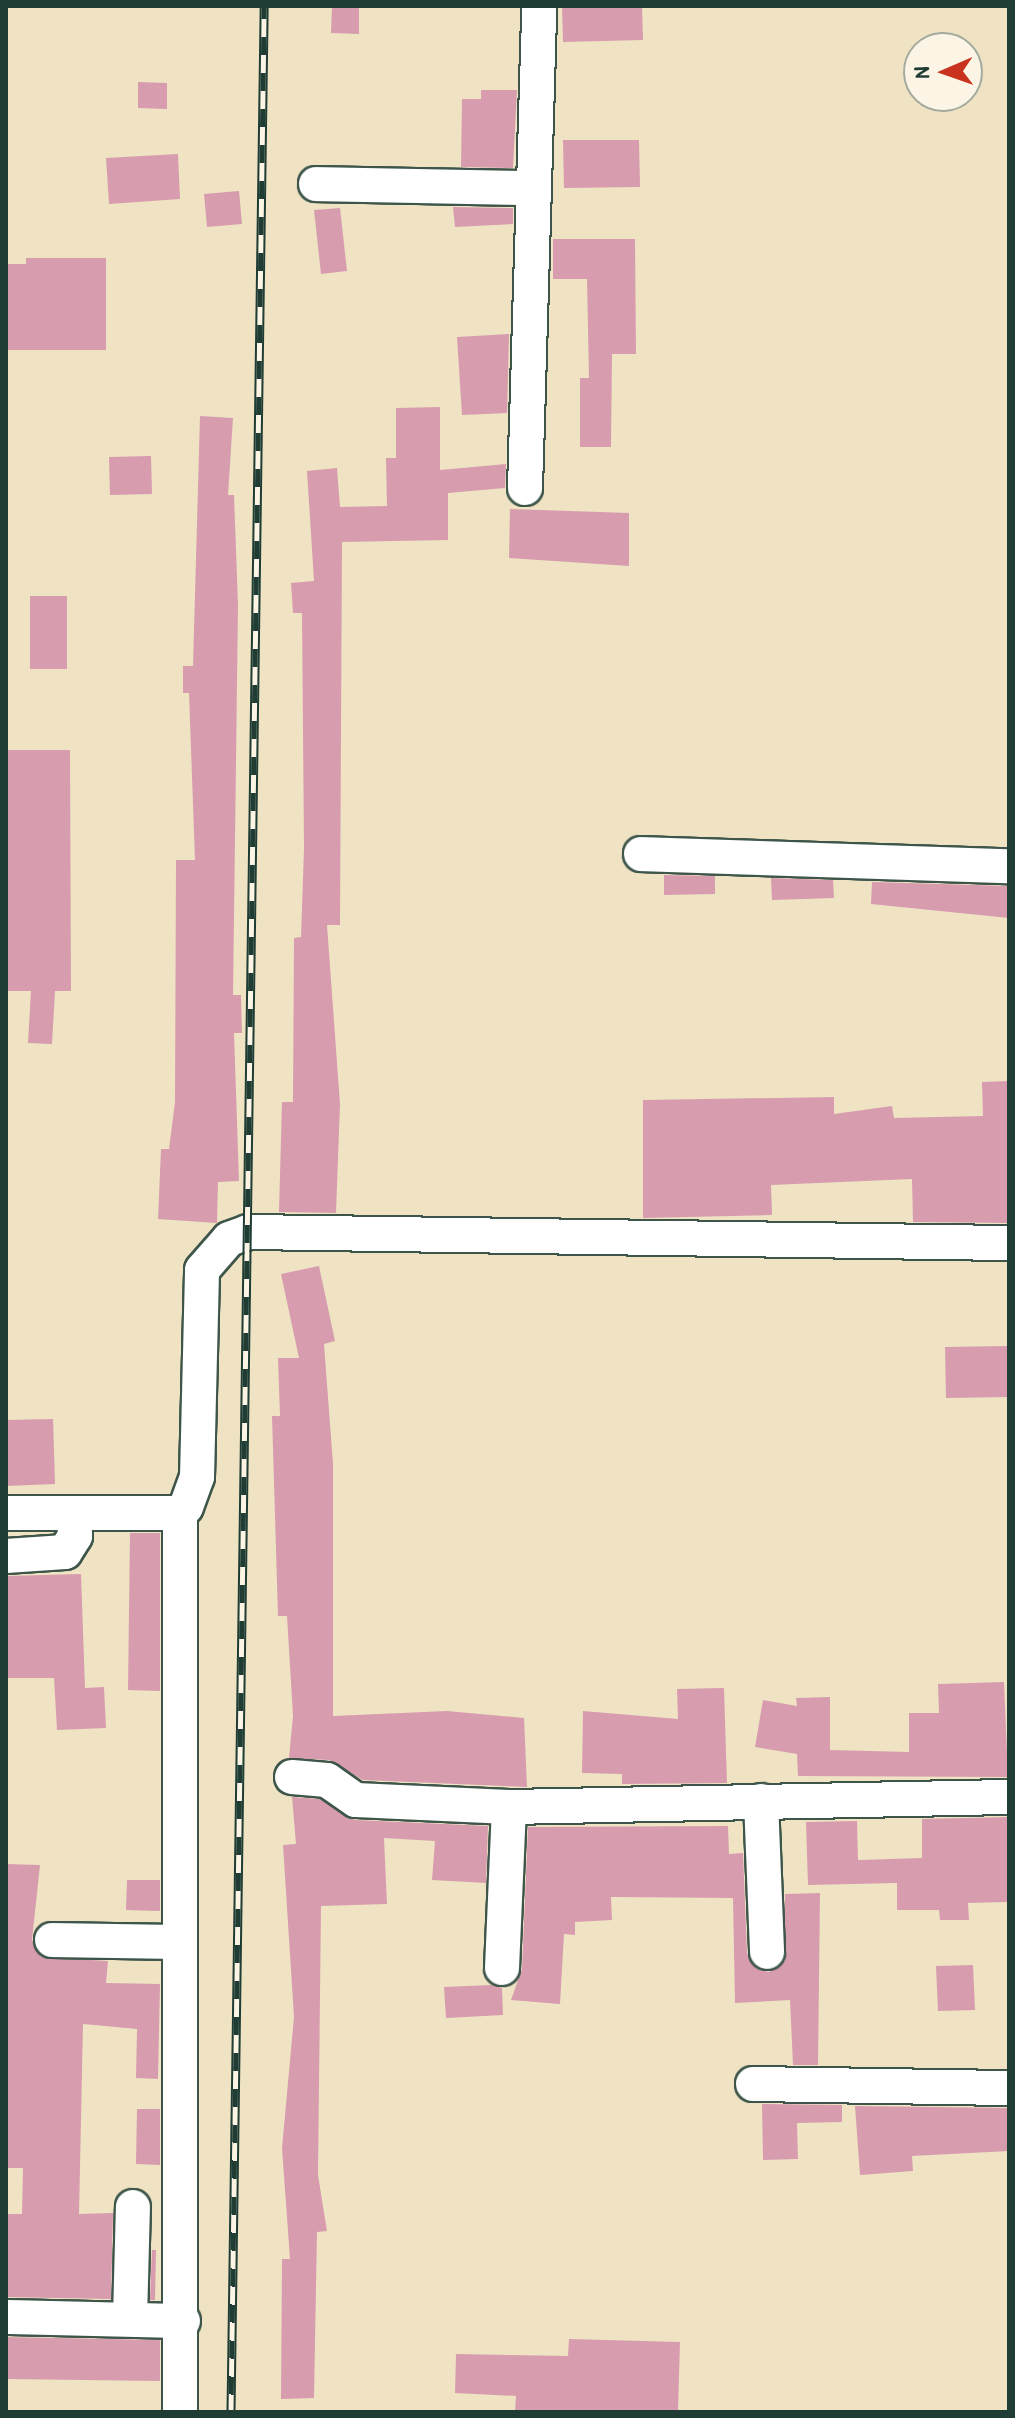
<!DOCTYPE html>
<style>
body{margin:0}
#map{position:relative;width:1015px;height:2418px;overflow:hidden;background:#efe3c4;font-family:"Patrick Hand",sans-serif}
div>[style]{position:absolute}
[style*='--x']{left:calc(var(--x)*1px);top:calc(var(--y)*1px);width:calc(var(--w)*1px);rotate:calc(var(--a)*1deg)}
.building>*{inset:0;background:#d79cae}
.roads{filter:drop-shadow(2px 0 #3e564a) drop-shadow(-2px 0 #3e564a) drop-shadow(0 2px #3e564a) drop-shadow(0 -2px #3e564a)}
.minor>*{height:34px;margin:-17px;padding:0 17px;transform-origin:17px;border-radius:17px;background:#fff}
.rail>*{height:9px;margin-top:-4.5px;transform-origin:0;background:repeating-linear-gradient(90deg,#fcf5e5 0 18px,#1f3d34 0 36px);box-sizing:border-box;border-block:2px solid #1f3d34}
span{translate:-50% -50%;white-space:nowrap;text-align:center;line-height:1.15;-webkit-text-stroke:6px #fcf5e5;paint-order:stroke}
.frame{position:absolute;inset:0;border:8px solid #1f3d34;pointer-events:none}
.north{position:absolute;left:903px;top:32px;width:80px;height:80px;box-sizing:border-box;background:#fcf5e5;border:2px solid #a4ab9e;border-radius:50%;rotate:268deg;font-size:22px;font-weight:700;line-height:32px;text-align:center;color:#1f3d34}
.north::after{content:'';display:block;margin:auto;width:28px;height:36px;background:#c8321e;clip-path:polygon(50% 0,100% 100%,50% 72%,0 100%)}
</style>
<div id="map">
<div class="building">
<i style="clip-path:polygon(332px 6px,359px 6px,359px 34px,331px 33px)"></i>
<i style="clip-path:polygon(562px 6px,642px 6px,643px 40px,563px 42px)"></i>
<i style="clip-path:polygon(138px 82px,167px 83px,167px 109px,138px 108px)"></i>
<i style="clip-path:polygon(481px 90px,517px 90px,513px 168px,461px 167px,462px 99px,481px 99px)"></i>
<i style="clip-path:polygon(563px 140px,639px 140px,640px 187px,564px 188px)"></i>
<i style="clip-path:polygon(178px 154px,180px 199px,109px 204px,106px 158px)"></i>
<i style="clip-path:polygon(239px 191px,242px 224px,207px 227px,204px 194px)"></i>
<i style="clip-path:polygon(453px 207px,513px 208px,513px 224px,455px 227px)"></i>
<i style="clip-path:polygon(340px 208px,347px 271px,321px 274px,314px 210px)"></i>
<i style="clip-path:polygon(553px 239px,635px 239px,636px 354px,612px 354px,611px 447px,580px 447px,580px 378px,589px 378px,587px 279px,553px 279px)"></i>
<i style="clip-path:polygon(26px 258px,106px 258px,106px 350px,6px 350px,6px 264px,26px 264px)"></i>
<i style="clip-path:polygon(509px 334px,507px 413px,462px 415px,457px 337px)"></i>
<i style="clip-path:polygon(440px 407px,440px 470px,506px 464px,505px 488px,448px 493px,448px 540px,342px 542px,340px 925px,327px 925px,340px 1104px,336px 1213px,279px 1212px,282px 1102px,293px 1102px,294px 938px,301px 937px,304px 849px,302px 613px,293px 613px,291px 583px,314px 581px,307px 471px,337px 468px,340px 507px,387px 506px,386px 458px,396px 458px,396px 408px)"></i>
<i style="clip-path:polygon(200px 416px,233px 418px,228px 495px,234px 495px,238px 605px,233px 995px,241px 995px,242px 1033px,234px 1033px,239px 1181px,218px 1182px,217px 1223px,158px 1219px,161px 1149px,169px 1149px,175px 1102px,176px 860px,195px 860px,189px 693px,183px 693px,183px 666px,193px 666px)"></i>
<i style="clip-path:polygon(151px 456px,152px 494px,110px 495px,109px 457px)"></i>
<i style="clip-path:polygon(510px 509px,629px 513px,629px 566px,509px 558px)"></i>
<i style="clip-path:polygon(30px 596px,67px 596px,67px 669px,30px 669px)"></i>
<i style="clip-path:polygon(6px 750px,70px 750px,71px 991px,55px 991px,52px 1044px,28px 1043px,31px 991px,6px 991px)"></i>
<i style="clip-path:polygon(664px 875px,715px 876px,715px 894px,664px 895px)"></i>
<i style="clip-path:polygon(771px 878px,833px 880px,834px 898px,772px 900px)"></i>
<i style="clip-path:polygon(872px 882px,1009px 886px,1009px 918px,871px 904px)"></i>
<i style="clip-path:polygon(1009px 1081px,1009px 1223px,913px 1222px,912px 1179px,771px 1185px,772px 1215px,643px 1218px,643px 1100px,834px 1097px,834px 1114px,892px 1106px,894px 1118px,983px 1116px,982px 1082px)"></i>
<i style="clip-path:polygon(319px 1266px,335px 1341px,324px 1344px,333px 1464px,333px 1716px,447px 1711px,524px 1718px,527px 1787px,363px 1780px,329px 1760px,289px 1758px,293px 1716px,287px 1616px,278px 1616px,272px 1416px,280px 1416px,278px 1358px,299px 1358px,281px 1274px)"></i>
<i style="clip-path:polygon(1009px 1346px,1009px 1397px,946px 1398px,945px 1347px)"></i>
<i style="clip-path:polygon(53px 1419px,55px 1484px,6px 1486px,6px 1420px)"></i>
<i style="clip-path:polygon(130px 1533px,160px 1533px,160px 1691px,128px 1690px)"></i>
<i style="clip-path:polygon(81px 1574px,85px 1688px,104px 1687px,106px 1728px,57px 1730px,54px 1678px,6px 1678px,6px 1576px)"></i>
<i style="clip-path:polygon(1004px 1682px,1008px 1777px,798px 1776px,797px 1754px,755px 1747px,763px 1700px,797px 1706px,796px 1698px,830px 1697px,830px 1750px,909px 1752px,909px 1713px,939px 1713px,938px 1684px)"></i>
<i style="clip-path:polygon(724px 1688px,727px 1783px,622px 1784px,622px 1774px,582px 1773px,583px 1711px,678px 1719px,677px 1689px)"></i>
<i style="clip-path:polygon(292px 1797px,320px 1799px,355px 1820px,488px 1826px,486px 1883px,432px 1880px,435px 1841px,384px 1838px,387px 1904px,321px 1906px,318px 2175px,327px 2231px,317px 2232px,314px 2398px,281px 2399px,282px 2259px,290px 2259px,282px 2148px,294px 2017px,283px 1845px,296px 1844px)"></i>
<i style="clip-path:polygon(1008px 1817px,1007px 1902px,968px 1903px,969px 1920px,940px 1920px,939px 1910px,897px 1910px,897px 1883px,808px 1885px,806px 1822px,857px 1821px,858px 1860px,922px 1858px,922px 1819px)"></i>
<i style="clip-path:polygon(728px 1826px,729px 1854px,743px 1853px,747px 1953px,757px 1969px,769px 1972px,785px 1961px,785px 1894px,820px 1893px,818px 2065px,793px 2065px,790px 2000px,735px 2003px,733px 1898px,611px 1897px,612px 1920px,575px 1922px,575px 1935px,564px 1934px,560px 2004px,511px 2000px,522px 1969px,528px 1827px)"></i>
<i style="clip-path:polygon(6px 1864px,40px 1865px,32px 1940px,41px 1957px,108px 1961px,106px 1983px,160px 1984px,158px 2079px,136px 2078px,137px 2029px,83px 2024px,79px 2214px,113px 2213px,111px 2299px,6px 2297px,6px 2214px,22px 2214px,23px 2168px,6px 2168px)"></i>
<i style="clip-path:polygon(127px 1880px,160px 1880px,160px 1911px,126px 1910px)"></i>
<i style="clip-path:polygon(973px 1965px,975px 2010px,938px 2011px,936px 1966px)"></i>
<i style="clip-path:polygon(492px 1985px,502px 1988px,503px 2015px,446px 2018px,444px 1987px)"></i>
<i style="clip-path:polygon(762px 2104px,842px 2105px,842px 2122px,797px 2123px,798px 2159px,763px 2160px)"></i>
<i style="clip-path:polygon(855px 2106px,1009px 2108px,1009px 2151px,912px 2156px,913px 2171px,860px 2175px)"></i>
<i style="clip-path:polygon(137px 2109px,160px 2109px,160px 2165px,136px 2164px)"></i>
<i style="clip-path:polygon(152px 2250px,156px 2250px,155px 2300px,150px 2300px)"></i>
<i style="clip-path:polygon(6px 2337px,160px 2340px,160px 2381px,6px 2379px)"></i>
<i style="clip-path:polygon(569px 2339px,680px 2342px,678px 2412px,515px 2412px,516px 2396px,455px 2393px,456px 2354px,568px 2356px)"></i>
</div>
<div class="roads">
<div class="minor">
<i style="--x:316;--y:184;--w:214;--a:1.1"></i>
<i style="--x:525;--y:488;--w:482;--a:-88.3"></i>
<i style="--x:641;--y:854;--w:368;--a:1.9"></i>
<i style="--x:6;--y:1513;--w:174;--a:0"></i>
<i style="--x:180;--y:1513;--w:8;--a:-45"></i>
<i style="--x:186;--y:1507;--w:32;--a:-70"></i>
<i style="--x:197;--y:1477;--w:207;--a:-88.6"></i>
<i style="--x:202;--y:1270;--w:41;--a:-48.9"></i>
<i style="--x:229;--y:1239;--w:20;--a:-20"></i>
<i style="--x:248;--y:1232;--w:761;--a:0.83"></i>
<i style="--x:180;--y:1513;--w:899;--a:90"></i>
<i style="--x:6;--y:1556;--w:59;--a:-3.9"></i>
<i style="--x:65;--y:1552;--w:19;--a:-58"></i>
<i style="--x:75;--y:1536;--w:23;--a:-92"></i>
<i style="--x:292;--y:1777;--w:35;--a:5"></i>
<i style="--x:327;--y:1780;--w:35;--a:35"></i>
<i style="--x:356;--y:1800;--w:153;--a:2.6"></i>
<i style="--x:509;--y:1807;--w:500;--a:-1.15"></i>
<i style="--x:761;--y:1801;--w:151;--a:87.7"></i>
<i style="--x:52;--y:1940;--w:125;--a:0.9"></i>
<i style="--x:502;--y:1968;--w:161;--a:-87.5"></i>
<i style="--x:753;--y:2084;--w:256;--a:0.9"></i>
<i style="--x:6;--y:2317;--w:177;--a:1.3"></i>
<i style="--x:130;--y:2319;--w:112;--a:-88.5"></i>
</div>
</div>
<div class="rail">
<i style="--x:231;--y:2412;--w:2406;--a:-89.21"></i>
</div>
<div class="frame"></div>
<div class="north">N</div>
</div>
